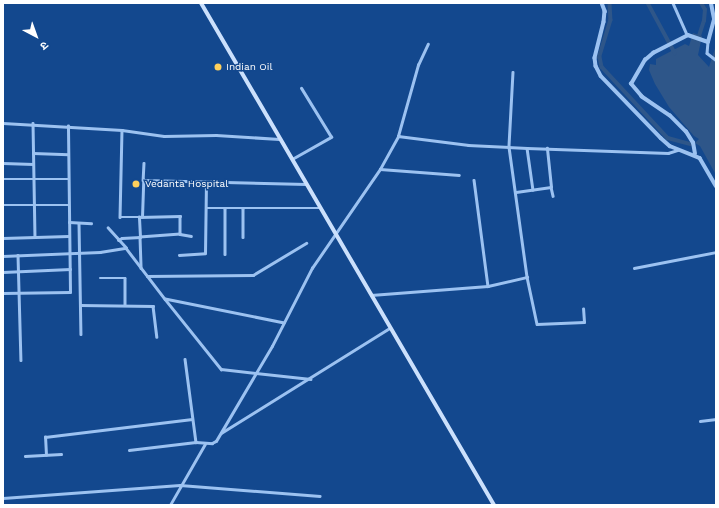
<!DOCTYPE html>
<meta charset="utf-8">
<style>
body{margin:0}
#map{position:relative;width:719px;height:508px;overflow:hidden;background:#13488e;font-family:"Work Sans","Noto Sans Devanagari",sans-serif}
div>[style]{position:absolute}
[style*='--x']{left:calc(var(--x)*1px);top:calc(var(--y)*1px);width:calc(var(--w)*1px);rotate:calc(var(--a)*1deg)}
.water>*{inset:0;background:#2e5689}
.canal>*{height:3.5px;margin:-1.75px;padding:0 1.75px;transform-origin:1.75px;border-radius:1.75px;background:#2e5689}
.minor>*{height:2.5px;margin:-1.25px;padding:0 1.25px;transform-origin:1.25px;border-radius:1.25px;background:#9cc2f1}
.tertiary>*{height:3.5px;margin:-1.75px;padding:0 1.75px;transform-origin:1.75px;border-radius:1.75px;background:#9cc2f1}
.secondary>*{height:4px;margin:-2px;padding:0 2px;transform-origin:2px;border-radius:2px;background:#cbe0fc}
.dots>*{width:11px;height:11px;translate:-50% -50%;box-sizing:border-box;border:2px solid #13488e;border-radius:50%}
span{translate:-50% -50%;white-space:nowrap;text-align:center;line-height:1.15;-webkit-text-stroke:3px #13488e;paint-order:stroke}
.poi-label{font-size:10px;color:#fff}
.left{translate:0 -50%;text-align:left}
.frame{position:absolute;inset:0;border:4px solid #fff;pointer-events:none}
.north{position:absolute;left:16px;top:16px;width:40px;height:40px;-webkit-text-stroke:3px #13488e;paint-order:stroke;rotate:139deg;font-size:11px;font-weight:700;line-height:16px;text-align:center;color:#fff}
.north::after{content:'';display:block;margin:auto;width:14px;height:18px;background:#fff;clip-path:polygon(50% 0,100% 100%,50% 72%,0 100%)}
</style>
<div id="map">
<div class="water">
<i style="clip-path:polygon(693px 33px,702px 36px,698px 55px,709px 67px,716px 45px,716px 175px,700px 146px,695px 143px,699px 139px,694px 136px,669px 107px,655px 84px,649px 70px,650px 64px,656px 65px,656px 59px,685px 44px,689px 46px)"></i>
</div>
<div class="canal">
<i style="--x:610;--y:3;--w:17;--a:87"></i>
<i style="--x:611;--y:20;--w:39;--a:107"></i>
<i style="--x:600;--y:57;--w:10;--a:79"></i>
<i style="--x:602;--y:67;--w:97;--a:47.1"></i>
<i style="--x:668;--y:138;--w:23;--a:15"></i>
<i style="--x:648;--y:3;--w:57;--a:61.6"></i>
<i style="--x:698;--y:39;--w:19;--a:-72"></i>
<i style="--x:704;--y:21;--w:11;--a:-85"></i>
<i style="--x:705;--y:10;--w:8;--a:-120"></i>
</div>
<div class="minor">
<i style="--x:673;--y:3;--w:35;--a:66"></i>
<i style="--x:708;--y:42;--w:11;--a:95"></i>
<i style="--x:707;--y:53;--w:11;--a:38"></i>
<i style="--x:513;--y:72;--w:75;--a:93.1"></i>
<i style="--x:509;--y:147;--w:131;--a:82.1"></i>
<i style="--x:527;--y:277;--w:48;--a:78"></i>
<i style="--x:537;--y:324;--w:47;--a:-2.4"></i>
<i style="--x:584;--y:322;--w:13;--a:-94"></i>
<i style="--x:3;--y:123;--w:119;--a:3.4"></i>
<i style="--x:122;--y:130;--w:42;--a:8.1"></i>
<i style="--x:164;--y:136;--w:52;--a:-1.1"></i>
<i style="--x:216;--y:135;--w:63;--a:3.6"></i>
<i style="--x:33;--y:123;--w:114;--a:89"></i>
<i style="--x:122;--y:130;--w:87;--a:91.3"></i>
<i style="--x:120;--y:217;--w:19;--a:0"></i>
<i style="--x:398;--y:136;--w:71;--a:7.3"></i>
<i style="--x:468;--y:145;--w:59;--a:2.9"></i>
<i style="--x:527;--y:148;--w:141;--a:2"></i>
<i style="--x:668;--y:153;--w:10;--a:-17"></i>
<i style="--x:527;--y:148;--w:42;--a:81.9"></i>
<i style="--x:33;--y:153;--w:35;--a:2"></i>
<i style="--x:292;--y:159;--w:45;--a:-29.4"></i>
<i style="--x:331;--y:137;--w:57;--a:-121.5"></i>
<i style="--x:3;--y:163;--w:30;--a:2"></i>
<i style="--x:144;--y:163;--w:17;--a:93"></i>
<i style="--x:143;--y:180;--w:163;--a:1.4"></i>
<i style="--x:380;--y:169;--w:79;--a:4.3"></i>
<i style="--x:3;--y:179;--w:65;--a:0"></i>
<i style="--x:474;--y:180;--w:107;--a:82.5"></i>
<i style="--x:551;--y:187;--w:9;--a:77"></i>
<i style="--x:516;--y:192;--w:35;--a:-8"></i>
<i style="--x:551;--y:187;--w:39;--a:-96"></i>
<i style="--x:3;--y:205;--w:65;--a:0"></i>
<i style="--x:206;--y:208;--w:114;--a:0"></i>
<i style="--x:225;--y:209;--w:45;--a:90"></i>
<i style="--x:243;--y:209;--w:28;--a:90"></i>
<i style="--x:142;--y:217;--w:37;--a:-88"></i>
<i style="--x:69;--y:222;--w:22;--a:3"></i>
<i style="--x:79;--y:223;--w:111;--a:89"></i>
<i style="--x:180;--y:234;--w:11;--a:10"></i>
<i style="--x:3;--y:238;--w:65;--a:-1.8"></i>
<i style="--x:118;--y:240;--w:4;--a:-27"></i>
<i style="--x:122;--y:238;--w:18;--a:-3"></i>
<i style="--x:140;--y:237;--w:20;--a:-93"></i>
<i style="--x:139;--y:217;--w:41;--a:-1.4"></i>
<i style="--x:180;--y:216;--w:18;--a:90"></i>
<i style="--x:180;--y:234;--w:40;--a:175.7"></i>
<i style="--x:140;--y:237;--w:31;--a:88"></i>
<i style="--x:126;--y:248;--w:64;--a:52.6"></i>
<i style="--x:18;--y:255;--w:105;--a:88.4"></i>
<i style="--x:179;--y:255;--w:26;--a:-4"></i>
<i style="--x:205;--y:253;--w:70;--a:-89.2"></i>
<i style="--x:3;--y:256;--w:97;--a:-2.4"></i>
<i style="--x:100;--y:252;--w:26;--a:-9"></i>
<i style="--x:126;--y:248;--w:27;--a:-132"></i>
<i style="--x:634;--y:268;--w:84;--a:-11"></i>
<i style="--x:3;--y:272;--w:67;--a:-2.6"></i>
<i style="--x:147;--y:276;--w:106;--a:-0.5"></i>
<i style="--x:253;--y:275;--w:62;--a:-31.1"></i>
<i style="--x:100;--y:278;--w:25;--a:0"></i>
<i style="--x:125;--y:278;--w:27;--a:90"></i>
<i style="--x:3;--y:293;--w:67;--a:-0.9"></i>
<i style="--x:70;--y:292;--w:166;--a:-90.7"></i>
<i style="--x:371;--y:295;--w:117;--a:-4.4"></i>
<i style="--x:488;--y:286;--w:40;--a:-13"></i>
<i style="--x:80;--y:305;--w:73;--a:0.8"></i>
<i style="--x:153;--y:306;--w:31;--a:83"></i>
<i style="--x:284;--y:323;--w:121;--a:-168.6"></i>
<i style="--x:165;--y:299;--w:90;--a:51.3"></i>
<i style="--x:221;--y:369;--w:90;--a:6.4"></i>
<i style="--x:185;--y:359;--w:84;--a:82.5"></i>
<i style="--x:700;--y:421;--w:16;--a:-7"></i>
<i style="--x:221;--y:433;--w:199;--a:-31.9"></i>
<i style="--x:129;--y:450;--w:67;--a:-6.8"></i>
<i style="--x:196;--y:442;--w:16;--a:4"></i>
<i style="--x:212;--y:443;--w:4;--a:-27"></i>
<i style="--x:216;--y:441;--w:110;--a:-59.5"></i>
<i style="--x:272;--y:346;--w:88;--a:-62.9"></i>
<i style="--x:312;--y:268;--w:120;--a:-55.5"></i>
<i style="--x:380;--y:169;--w:38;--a:-61"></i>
<i style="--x:398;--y:136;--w:74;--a:-74.3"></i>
<i style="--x:418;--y:65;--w:23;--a:-65"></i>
<i style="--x:46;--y:455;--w:18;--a:-93"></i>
<i style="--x:45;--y:437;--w:148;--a:-7"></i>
<i style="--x:25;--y:456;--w:36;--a:-3"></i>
<i style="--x:3;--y:498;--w:177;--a:-4.2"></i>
<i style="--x:180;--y:485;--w:140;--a:4.5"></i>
<i style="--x:170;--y:505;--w:70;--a:-60.2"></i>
</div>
<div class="tertiary">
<i style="--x:602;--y:3;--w:9;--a:69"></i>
<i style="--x:605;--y:11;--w:11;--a:95"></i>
<i style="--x:604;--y:22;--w:37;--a:104"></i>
<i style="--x:595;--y:58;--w:8;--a:83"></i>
<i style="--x:596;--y:66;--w:11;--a:63"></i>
<i style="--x:601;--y:76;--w:86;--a:45.9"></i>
<i style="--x:661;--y:138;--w:12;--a:42"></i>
<i style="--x:670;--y:146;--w:32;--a:22"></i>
<i style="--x:700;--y:158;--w:32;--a:60"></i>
<i style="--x:695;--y:154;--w:11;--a:-100"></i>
<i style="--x:693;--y:143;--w:13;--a:-122"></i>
<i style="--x:686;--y:132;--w:23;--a:-135"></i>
<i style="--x:670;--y:116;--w:34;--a:-146"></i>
<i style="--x:642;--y:97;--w:17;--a:-130"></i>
<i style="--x:631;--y:84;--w:28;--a:-60"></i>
<i style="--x:645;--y:60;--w:11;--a:-41"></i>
<i style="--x:653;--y:53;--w:39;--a:-27"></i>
<i style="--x:688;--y:35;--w:21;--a:19"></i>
<i style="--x:708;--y:42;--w:24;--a:-75"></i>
<i style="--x:714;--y:19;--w:16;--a:-101"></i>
</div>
<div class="secondary">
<i style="--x:201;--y:3;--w:581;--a:59.73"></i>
</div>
<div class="dots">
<i style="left:218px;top:67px;background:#ffd05c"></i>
<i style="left:136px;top:184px;background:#ffd05c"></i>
</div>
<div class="poi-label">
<span class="left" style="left:226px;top:67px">Indian Oil</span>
<span class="left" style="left:145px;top:184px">Vedanta Hospital</span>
</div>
<div class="frame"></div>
<div class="north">उ</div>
</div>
